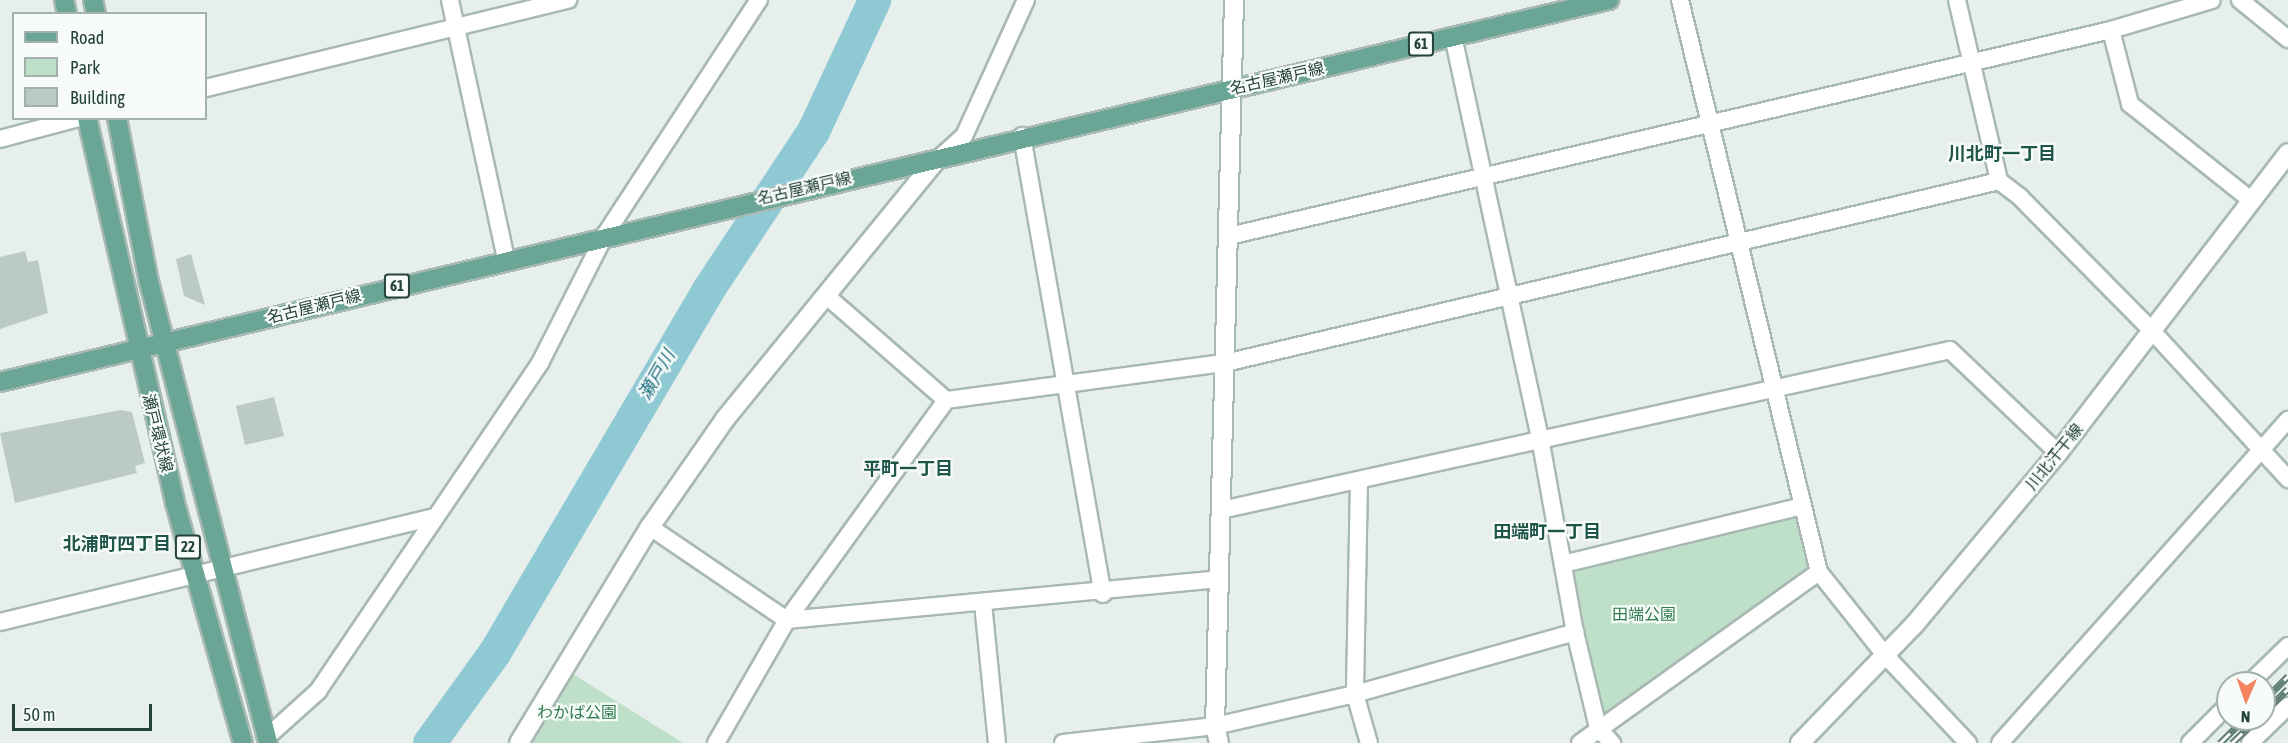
<!DOCTYPE html>
<meta charset="utf-8">
<style>
body{margin:0}
#map{position:relative;width:2288px;height:743px;overflow:hidden;background:#e6efeb;font-family:"Asap Condensed","Noto Sans JP",sans-serif}
div>[style]{position:absolute}
[style*='--x']{left:calc(var(--x)*1px);top:calc(var(--y)*1px);width:calc(var(--w)*1px);rotate:calc(var(--a)*1deg)}
.green>*{inset:0;background:#bfe0c8}
.river>*{height:33px;margin:-16.5px;padding:0 16.5px;transform-origin:16.5px;border-radius:16.5px;background:#8ec9d4}
.building>*{inset:0;background:#bbcac4}
.roads{filter:drop-shadow(2px 0 #a8b8b2) drop-shadow(-2px 0 #a8b8b2) drop-shadow(0 2px #a8b8b2) drop-shadow(0 -2px #a8b8b2)}
.minor>*{height:16px;margin:-8px;padding:0 8px;transform-origin:8px;border-radius:8px;background:#fff}
.tertiary>*{height:18px;margin:-9px;padding:0 9px;transform-origin:9px;border-radius:9px;background:#fff}
.primary>*{height:18px;margin:-9px;padding:0 9px;transform-origin:9px;border-radius:9px;background:#6aa596}
.rail>*{height:7px;margin-top:-3.5px;transform-origin:0;background:repeating-linear-gradient(90deg,#f7fbf9 0 14px,#5f7d75 0 28px);box-sizing:border-box;border-block:2px solid #5f7d75}
span{translate:-50% -50%;white-space:nowrap;text-align:center;line-height:1.15;-webkit-text-stroke:4.5px #f7fbf9;paint-order:stroke}
.shield-label span{padding:2px 4px;background:#f7fbf9;border:2px solid;border-radius:4px;-webkit-text-stroke-width:0}
.shield-label{font-size:15px;color:#24423a;font-weight:700}
.street-label{font-size:16px;color:#24423a}
.park-label{font-size:16px;color:#2d7a4b}
.neighbourhood-label{font-size:18px;color:#1f5548;font-weight:700}
.water-label{font-size:18px;color:#1c6f80;font-style:italic}
.legend{position:absolute;left:12px;top:12px;width:195px;height:108px;box-sizing:border-box;background:#f7fbf9;border:2px solid #a3b1ad;margin:0;padding:8px 10px;list-style:none;font-size:18px;color:#24423a}
.legend li{display:flex;align-items:center;gap:12px;height:30px}
.legend b{width:30px;border:2px solid #a3b1ad}
.north{position:absolute;left:2216px;top:671px;width:60px;height:60px;box-sizing:border-box;background:#f7fbf9;border:2px solid #a3b1ad;border-radius:50%;rotate:182deg;font-size:16px;font-weight:700;line-height:24px;text-align:center;color:#24423a}
.north::after{content:'';display:block;margin:auto;width:21px;height:27px;background:#f4845f;clip-path:polygon(50% 0,100% 100%,50% 72%,0 100%)}
.scale{position:absolute;left:12px;top:704px;width:140px;height:27px;box-sizing:border-box;border:3px solid #24423a;border-top:0;padding-left:8px;font-size:18px;line-height:21px;white-space:nowrap;color:#24423a;-webkit-text-stroke:4px #f7fbf9;paint-order:stroke}
</style>
<div id="map">
<div class="green">
<i style="clip-path:polygon(1796px 517px,1810px 569px,1603px 718px,1573px 569px)"></i>
<i style="clip-path:polygon(565px 669px,683px 743px,523px 743px)"></i>
</div>
<div class="river">
<i style="--x:429;--y:743;--w:111;--a:-54.2"></i>
<i style="--x:494;--y:653;--w:420;--a:-59.5"></i>
<i style="--x:707;--y:291;--w:192;--a:-56.5"></i>
<i style="--x:813;--y:131;--w:145;--a:-65"></i>
</div>
<div class="building">
<i style="clip-path:polygon(25px 251px,28px 262px,38px 260px,48px 313px,0 329px,0 257px)"></i>
<i style="clip-path:polygon(191px 254px,205px 305px,184px 296px,176px 259px)"></i>
<i style="clip-path:polygon(274px 397px,284px 436px,245px 445px,236px 406px)"></i>
<i style="clip-path:polygon(121px 410px,132px 412px,145px 463px,135px 466px,137px 473px,15px 503px,0 433px)"></i>
</div>
<div class="roads">
<div class="minor">
<i style="--x:450;--y:0;--w:265;--a:77.8"></i>
<i style="--x:1680;--y:0;--w:589;--a:76.34"></i>
<i style="--x:1819;--y:572;--w:106;--a:51.5"></i>
<i style="--x:1885;--y:655;--w:121;--a:46.7"></i>
<i style="--x:1957;--y:0;--w:186;--a:76.9"></i>
<i style="--x:1999;--y:181;--w:26;--a:37"></i>
<i style="--x:2020;--y:197;--w:190;--a:45.4"></i>
<i style="--x:2153;--y:332;--w:200;--a:47.4"></i>
<i style="--x:2240;--y:0;--w:62;--a:39.1"></i>
<i style="--x:2111;--y:30;--w:76;--a:75.6"></i>
<i style="--x:2130;--y:104;--w:156;--a:38.5"></i>
<i style="--x:1453;--y:36;--w:411;--a:77.8"></i>
<i style="--x:1540;--y:438;--w:197;--a:79.8"></i>
<i style="--x:1575;--y:632;--w:99;--a:76.5"></i>
<i style="--x:1598;--y:728;--w:21;--a:47"></i>
<i style="--x:206;--y:88;--w:373;--a:-13.7"></i>
<i style="--x:1022;--y:136;--w:465;--a:80"></i>
<i style="--x:0;--y:139;--w:82;--a:-14.9"></i>
<i style="--x:935;--y:162;--w:39;--a:-42"></i>
<i style="--x:964;--y:136;--w:149;--a:-65.5"></i>
<i style="--x:1229;--y:236;--w:906;--a:-13.15"></i>
<i style="--x:2111;--y:30;--w:105;--a:-16.5"></i>
<i style="--x:829;--y:298;--w:155;--a:41.1"></i>
<i style="--x:1359;--y:481;--w:213;--a:91.1"></i>
<i style="--x:1355;--y:694;--w:51;--a:74.1"></i>
<i style="--x:1221;--y:510;--w:746;--a:-12.38"></i>
<i style="--x:1950;--y:350;--w:149;--a:43.6"></i>
<i style="--x:650;--y:527;--w:166;--a:34.2"></i>
<i style="--x:787;--y:620;--w:434;--a:-5.4"></i>
<i style="--x:1563;--y:564;--w:246;--a:-13.6"></i>
<i style="--x:983;--y:603;--w:141;--a:84.3"></i>
<i style="--x:0;--y:622;--w:443;--a:-13.6"></i>
<i style="--x:2250;--y:683;--w:53;--a:-44.2"></i>
<i style="--x:267;--y:737;--w:69;--a:-42"></i>
<i style="--x:318;--y:691;--w:396;--a:-55.9"></i>
<i style="--x:540;--y:363;--w:144;--a:-63.1"></i>
<i style="--x:605;--y:235;--w:281;--a:-56.8"></i>
<i style="--x:716;--y:743;--w:142;--a:-60"></i>
<i style="--x:787;--y:620;--w:271;--a:-54.1"></i>
<i style="--x:946;--y:400;--w:281;--a:-7.6"></i>
<i style="--x:1225;--y:363;--w:795;--a:-13.23"></i>
<i style="--x:1063;--y:743;--w:153;--a:-6.4"></i>
<i style="--x:1215;--y:726;--w:144;--a:-12.9"></i>
<i style="--x:1355;--y:694;--w:229;--a:-15.7"></i>
<i style="--x:1580;--y:743;--w:294;--a:-35.6"></i>
<i style="--x:2000;--y:743;--w:433;--a:-48.3"></i>
<i style="--x:2190;--y:743;--w:54;--a:-45"></i>
<i style="--x:2250;--y:743;--w:53;--a:-44.2"></i>
</div>
<div class="tertiary">
<i style="--x:519;--y:743;--w:253;--a:-58.8"></i>
<i style="--x:650;--y:527;--w:131;--a:-55.2"></i>
<i style="--x:725;--y:419;--w:330;--a:-50.8"></i>
<i style="--x:1219;--y:743;--w:17;--a:-103"></i>
<i style="--x:1215;--y:726;--w:726;--a:-88.5"></i>
<i style="--x:1800;--y:743;--w:164;--a:-46"></i>
<i style="--x:1914;--y:625;--w:224;--a:-50.1"></i>
<i style="--x:2058;--y:453;--w:378;--a:-52.5"></i>
</div>
<div class="primary">
<i style="--x:64;--y:0;--w:14;--a:78"></i>
<i style="--x:93;--y:0;--w:14;--a:78"></i>
<i style="--x:87;--y:118;--w:395;--a:77.1"></i>
<i style="--x:175;--y:503;--w:249;--a:74.2"></i>
<i style="--x:117;--y:118;--w:167;--a:79"></i>
<i style="--x:149;--y:282;--w:476;--a:75.5"></i>
<i style="--x:0;--y:382;--w:1654;--a:-13.36"></i>
</div>
</div>
<div class="rail">
<i style="--x:2264;--y:700;--w:34;--a:-45"></i>
<i style="--x:2264;--y:712;--w:33;--a:-44"></i>
<i style="--x:2220;--y:743;--w:24;--a:-45"></i>
<i style="--x:2232;--y:743;--w:35;--a:-44"></i>
</div>
<div class="shield-label">
<span style="left:1421px;top:44px">61</span>
<span style="left:397px;top:286px">61</span>
<span style="left:188px;top:547px">22</span>
</div>
<div class="street-label">
<span style="left:1277px;top:78px;rotate:-13deg">名古屋瀬戸線</span>
<span style="left:804px;top:188px;rotate:-13deg">名古屋瀬戸線</span>
<span style="left:314px;top:306px;rotate:-14deg">名古屋瀬戸線</span>
<span style="left:158px;top:433px;rotate:76deg">瀬戸環状線</span>
<span style="left:2054px;top:457px;rotate:-51deg">川北汗干線</span>
</div>
<div class="park-label">
<span style="left:1644px;top:614px">田端公園</span>
<span style="left:577px;top:712px">わかば公園</span>
</div>
<div class="neighbourhood-label">
<span style="left:2002px;top:154px">川北町一丁目</span>
<span style="left:908px;top:469px">平町一丁目</span>
<span style="left:1547px;top:532px">田端町一丁目</span>
<span style="left:117px;top:544px">北浦町四丁目</span>
</div>
<div class="water-label">
<span style="left:657px;top:375px;rotate:-60deg">瀬戸川</span>
</div>
<ul class="legend">
<li><b style="height:8px;background:#6aa596"></b>Road</li>
<li><b style="height:16px;background:#bfe0c8"></b>Park</li>
<li><b style="height:16px;background:#bbcac4"></b>Building</li>
</ul>
<div class="north">N</div>
<div class="scale">50 m</div>
</div>
